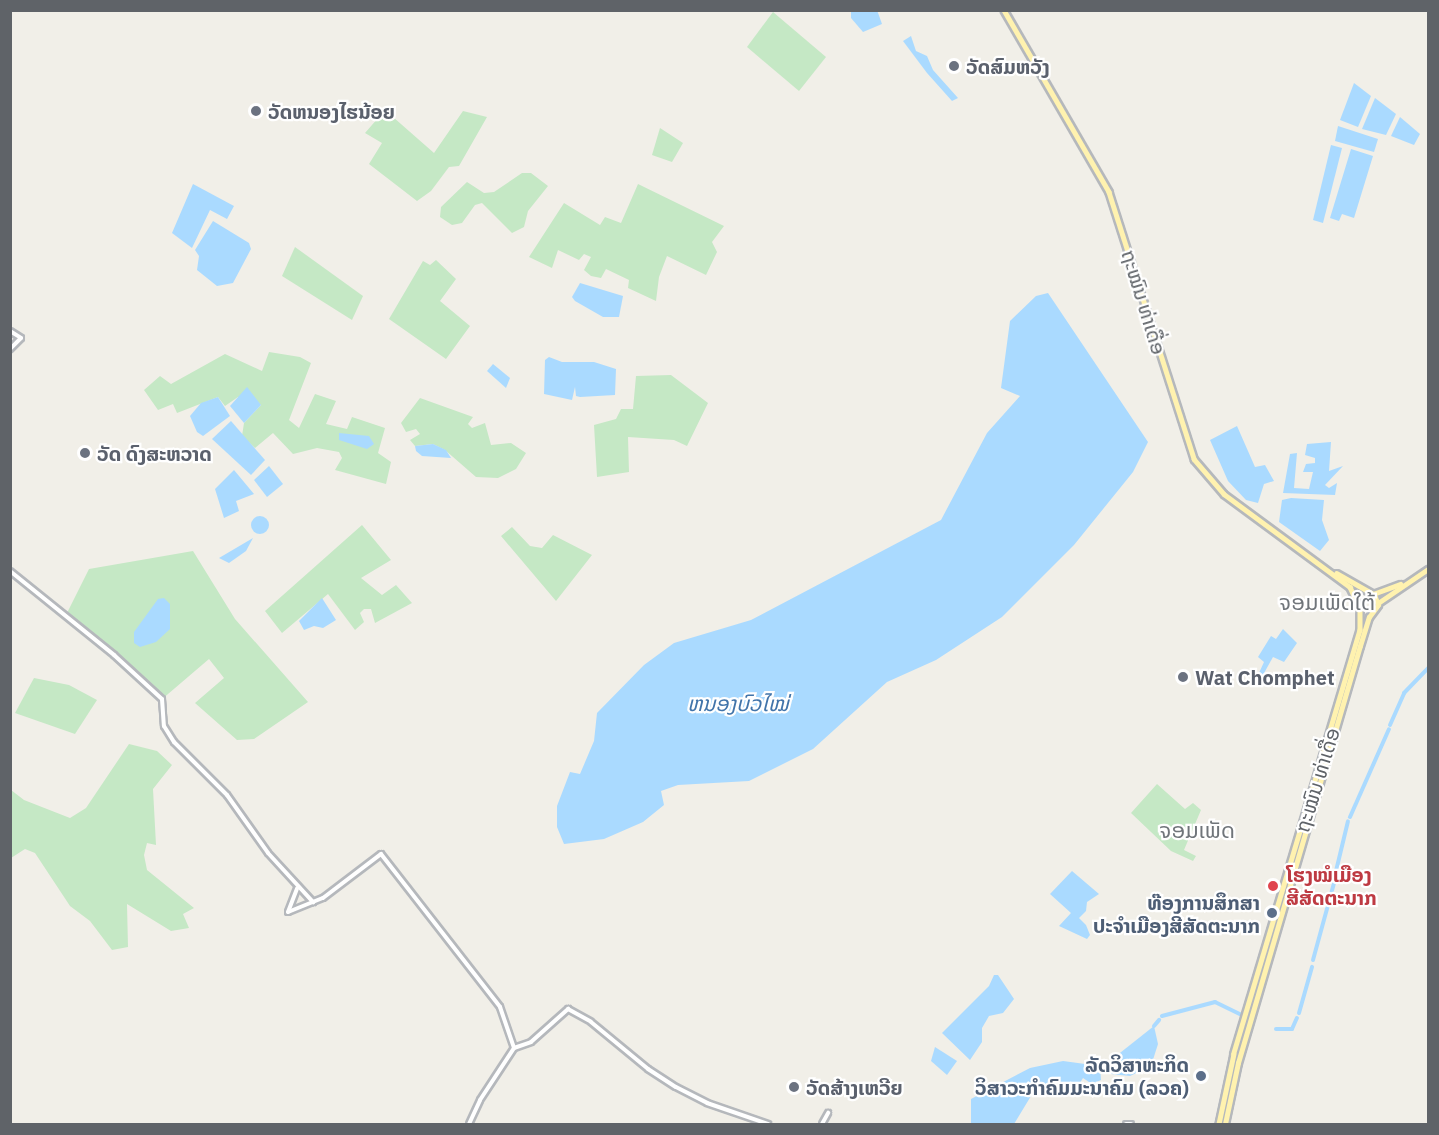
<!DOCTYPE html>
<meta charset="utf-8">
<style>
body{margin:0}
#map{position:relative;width:1439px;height:1135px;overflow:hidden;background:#f1efe8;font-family:"IBM Plex Sans","Noto Sans Lao",sans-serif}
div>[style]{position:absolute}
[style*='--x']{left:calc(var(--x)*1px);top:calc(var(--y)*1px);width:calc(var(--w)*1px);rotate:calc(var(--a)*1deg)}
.green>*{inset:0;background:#c5e8c5}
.water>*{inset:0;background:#aadaff}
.round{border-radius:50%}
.canal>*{height:4px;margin:-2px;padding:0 2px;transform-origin:2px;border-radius:2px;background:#aadaff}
.roads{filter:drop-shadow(2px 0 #b5b8bc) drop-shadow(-2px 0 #b5b8bc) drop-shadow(0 2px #b5b8bc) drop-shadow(0 -2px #b5b8bc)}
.minor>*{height:4px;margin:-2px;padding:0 2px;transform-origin:2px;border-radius:2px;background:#fff}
.major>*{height:4.5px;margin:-2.25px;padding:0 2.25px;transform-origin:2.25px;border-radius:2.25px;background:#fff2af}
.dots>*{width:16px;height:16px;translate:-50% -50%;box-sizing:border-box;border:3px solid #fff;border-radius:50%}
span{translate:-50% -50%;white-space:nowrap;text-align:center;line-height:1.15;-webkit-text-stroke:4.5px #fff;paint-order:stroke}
.worship-label{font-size:20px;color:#5b616d;font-weight:700}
.left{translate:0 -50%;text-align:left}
.street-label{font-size:20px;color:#5f6368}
.health-label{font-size:20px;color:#be3a42;font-weight:700}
.service-label{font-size:20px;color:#4e5e75;font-weight:700}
.right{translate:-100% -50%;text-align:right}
.water-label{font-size:21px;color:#4174aa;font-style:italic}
.quarter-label{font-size:22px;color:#70757a}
.frame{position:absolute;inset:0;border:12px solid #5f6368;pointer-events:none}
</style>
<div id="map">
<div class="green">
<i style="clip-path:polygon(773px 12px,826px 57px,799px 91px,747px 47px)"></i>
<i style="clip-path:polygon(385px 110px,434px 153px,463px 111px,487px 117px,459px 166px,449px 167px,431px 191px,417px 201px,369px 164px,382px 143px,365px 133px)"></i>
<i style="clip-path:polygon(660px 128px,683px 143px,672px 162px,652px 155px)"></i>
<i style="clip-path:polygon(522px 173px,531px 173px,548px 186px,528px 211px,524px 227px,512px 233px,482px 203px,475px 205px,462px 223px,452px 225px,440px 217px,441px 207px,467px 182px,484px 193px,494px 192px)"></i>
<i style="clip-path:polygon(638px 184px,724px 226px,712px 242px,717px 252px,706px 275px,667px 256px,659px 277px,656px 301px,628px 288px,629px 280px,606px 269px,601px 278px,591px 276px,584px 270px,591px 257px,584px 254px,579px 260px,558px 250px,552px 268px,529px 257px,564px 203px,600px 225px,605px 217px,621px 223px)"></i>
<i style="clip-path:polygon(295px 247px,363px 296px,352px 320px,282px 276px)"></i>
<i style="clip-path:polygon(436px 260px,456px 279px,440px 301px,470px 326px,446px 359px,389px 319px,423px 261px,430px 265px)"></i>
<i style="clip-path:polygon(269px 352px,300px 357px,311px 363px,289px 420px,299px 428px,315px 394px,336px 401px,326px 424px,347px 429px,352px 417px,385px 428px,378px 453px,391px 462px,386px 484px,335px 470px,342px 458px,339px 452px,317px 448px,293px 454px,273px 433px,255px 448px,242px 436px,244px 423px,261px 405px,238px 397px,225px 406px,218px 397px,177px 413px,173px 404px,158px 410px,144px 390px,160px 376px,171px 384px,225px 354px,262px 371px)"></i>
<i style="clip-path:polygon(671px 375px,708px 403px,687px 446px,674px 440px,628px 437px,629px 472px,597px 477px,594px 425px,616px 419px,621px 409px,633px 409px,636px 376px)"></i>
<i style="clip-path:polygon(420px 398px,473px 417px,468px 424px,472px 428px,485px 423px,491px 445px,511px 443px,526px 453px,516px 469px,498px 478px,476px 477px,445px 450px,433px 444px,415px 446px,410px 440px,420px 434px,416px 429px,406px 432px,401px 423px)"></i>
<i style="clip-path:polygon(362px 525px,391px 560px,361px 578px,382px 595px,396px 585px,412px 603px,375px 623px,371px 609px,364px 609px,360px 613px,364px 622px,355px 630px,328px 594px,282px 633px,265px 611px)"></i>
<i style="clip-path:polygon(512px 527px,530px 546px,542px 548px,553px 535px,592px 555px,556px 601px,501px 536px)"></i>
<i style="clip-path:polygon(193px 551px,235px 619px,308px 702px,254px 739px,237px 740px,195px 703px,224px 678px,209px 659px,161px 700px,65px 617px,89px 569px)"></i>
<i style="clip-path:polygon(34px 678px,69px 685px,97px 700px,75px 734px,15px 713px)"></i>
<i style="clip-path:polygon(129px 744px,157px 751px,172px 765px,153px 789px,156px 845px,147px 843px,144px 855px,147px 870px,194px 908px,183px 914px,189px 928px,171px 931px,127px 904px,128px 947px,112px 950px,90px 921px,70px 906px,35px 853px,25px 849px,11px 858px,11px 790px,24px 800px,70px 818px,86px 808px)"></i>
<i style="clip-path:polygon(1157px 784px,1185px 809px,1193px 803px,1201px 810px,1184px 850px,1196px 856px,1193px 861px,1171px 851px,1131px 813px)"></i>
</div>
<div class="water">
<i style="clip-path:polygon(877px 10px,882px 24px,863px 32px,851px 18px,851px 11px)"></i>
<i style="clip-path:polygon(911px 36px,916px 51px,927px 56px,933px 70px,958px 98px,952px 101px,927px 73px,903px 41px)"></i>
<i style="clip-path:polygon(1354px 83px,1371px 96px,1358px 127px,1340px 120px)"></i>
<i style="clip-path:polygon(1375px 98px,1396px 114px,1386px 135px,1362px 129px)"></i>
<i style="clip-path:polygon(1400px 117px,1420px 134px,1414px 145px,1391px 136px)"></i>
<i style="clip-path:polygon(1338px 126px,1378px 139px,1374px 152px,1335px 141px)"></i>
<i style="clip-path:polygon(1331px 145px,1342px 148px,1323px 223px,1313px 220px)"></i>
<i style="clip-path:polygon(1351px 149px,1373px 156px,1354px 218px,1342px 214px,1339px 221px,1330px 218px)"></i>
<i style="clip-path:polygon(193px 184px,234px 206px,227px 219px,210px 210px,192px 248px,172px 233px)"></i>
<i style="clip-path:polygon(213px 221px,249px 243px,251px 249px,233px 283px,217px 286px,197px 270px,199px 256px,195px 250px)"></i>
<i style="clip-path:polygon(580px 283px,623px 296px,619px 317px,603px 317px,575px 301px,572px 297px)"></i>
<i style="clip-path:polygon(1048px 293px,1148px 442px,1133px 472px,1074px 545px,1002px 617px,936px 660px,887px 682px,813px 749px,749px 781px,678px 785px,661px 791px,664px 805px,643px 822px,604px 839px,564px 844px,557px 827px,557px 806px,570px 772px,580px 774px,594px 741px,597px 713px,644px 665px,674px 643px,751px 620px,941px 520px,987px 433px,1020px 396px,1001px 388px,1010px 321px,1036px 296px)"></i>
<i style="clip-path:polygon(549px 357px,562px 362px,594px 362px,616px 369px,615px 395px,580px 397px,576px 396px,575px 387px,572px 400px,544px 394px,545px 360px)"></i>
<i style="clip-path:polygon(493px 364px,510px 378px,506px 388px,487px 371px)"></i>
<i style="clip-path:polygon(247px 387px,261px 405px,244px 423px,230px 406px)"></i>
<i style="clip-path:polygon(218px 397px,230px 416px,203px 436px,197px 432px,190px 416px,201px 403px)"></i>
<i style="clip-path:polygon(231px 421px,265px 460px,251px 475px,212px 439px)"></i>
<i style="clip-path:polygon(1237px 426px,1255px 467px,1265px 465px,1274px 481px,1264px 484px,1258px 503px,1246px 500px,1228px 481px,1210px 440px)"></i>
<i style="clip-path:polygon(339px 433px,369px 436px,374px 444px,367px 449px,339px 440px)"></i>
<i style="clip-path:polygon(1331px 442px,1329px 471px,1343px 466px,1325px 485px,1329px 488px,1337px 483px,1335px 495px,1283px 493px,1290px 454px,1297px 453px,1294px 488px,1309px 489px,1313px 472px,1303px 472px,1306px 464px,1315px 463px,1315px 458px,1305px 455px,1307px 444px)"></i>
<i style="clip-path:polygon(433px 444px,446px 450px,451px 458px,422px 456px,416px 451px,415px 446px)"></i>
<i style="clip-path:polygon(269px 466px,283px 484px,267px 497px,254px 480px)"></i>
<i style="clip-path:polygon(234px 470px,254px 494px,236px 501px,239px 511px,224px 518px,215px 489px)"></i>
<i style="clip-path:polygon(1291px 498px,1324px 500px,1322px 520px,1329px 540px,1320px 551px,1279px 522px,1282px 500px)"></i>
<i class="round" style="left:251px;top:516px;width:18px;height:18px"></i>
<i style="clip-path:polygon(253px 538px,246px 551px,229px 563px,219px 558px)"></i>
<i style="clip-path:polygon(164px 598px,170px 604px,170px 629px,156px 642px,140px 647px,134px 643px,134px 632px,158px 599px)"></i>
<i style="clip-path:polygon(322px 598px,336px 620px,323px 628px,314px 626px,304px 630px,299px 621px)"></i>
<i style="clip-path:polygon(1283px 629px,1297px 643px,1284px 662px,1273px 657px,1263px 675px,1259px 673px,1264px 662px,1258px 657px,1271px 636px,1276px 639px)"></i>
<i style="clip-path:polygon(1072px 871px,1099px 894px,1087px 902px,1086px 911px,1079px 918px,1086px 925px,1090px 935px,1087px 939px,1059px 926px,1071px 913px,1050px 894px)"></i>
<i style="clip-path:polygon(994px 975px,998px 975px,1014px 999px,1003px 1013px,989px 1016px,982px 1028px,982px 1042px,970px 1060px,942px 1033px,989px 986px)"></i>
<i style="clip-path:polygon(1154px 1026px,1158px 1044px,1151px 1066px,1130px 1076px,1111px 1074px,1106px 1064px)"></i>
<i style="clip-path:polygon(935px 1047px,957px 1061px,947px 1075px,931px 1061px)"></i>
<i style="clip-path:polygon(1063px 1061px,1100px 1066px,1101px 1080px,1092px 1084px,1083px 1078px,1078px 1086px,1056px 1083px,1031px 1096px,1014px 1124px,971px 1124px,971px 1099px,1030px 1068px)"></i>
</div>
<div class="canal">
<i style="--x:1390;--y:725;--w:35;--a:-66"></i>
<i style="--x:1404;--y:693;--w:35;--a:-46"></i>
<i style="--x:1350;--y:817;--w:96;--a:-66.1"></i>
<i style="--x:1336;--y:871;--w:51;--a:-76.5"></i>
<i style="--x:1313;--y:960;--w:87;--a:-74.7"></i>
<i style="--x:1299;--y:1013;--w:48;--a:-74.2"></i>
<i style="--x:1162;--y:1016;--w:55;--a:-14.8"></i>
<i style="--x:1215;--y:1002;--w:28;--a:26"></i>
<i style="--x:1154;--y:1026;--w:8;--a:-50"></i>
<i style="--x:1276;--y:1029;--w:16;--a:0"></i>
<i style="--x:1292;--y:1029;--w:12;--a:-66"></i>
</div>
<div class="roads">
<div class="minor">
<i style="--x:10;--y:331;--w:13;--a:32"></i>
<i style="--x:21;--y:338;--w:16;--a:135"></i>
<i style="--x:10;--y:571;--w:134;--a:38.9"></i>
<i style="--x:114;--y:655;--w:65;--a:42.5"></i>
<i style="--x:162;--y:699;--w:27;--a:86"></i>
<i style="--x:164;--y:726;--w:19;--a:58"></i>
<i style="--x:174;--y:742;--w:75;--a:45"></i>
<i style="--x:227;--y:795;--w:71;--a:54.7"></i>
<i style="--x:268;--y:853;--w:67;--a:47.4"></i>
<i style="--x:288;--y:912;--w:38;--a:-22"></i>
<i style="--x:323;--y:898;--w:73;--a:-37.2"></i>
<i style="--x:381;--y:854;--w:194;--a:52.1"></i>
<i style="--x:500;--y:1007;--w:43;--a:71.1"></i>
<i style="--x:288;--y:912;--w:25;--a:-69"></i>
<i style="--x:469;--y:1124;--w:26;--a:-65"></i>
<i style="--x:480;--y:1100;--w:62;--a:-56.8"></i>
<i style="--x:514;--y:1048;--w:18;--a:-19"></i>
<i style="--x:531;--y:1042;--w:50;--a:-41.7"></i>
<i style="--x:568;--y:1009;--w:26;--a:29"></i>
<i style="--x:591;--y:1022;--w:74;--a:39.5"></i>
<i style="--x:648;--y:1069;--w:33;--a:33"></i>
<i style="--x:676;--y:1087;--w:35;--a:27"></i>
<i style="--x:707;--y:1103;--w:65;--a:19"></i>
<i style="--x:822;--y:1124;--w:13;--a:-61"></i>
<i style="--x:1126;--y:1124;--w:5;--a:0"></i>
</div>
<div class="major">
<i style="--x:1004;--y:10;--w:210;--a:60"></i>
<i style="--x:1109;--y:192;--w:280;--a:72.3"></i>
<i style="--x:1194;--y:459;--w:46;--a:49.4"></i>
<i style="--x:1224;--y:494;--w:157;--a:36.4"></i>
<i style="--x:1350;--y:587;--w:23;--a:65"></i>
<i style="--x:1360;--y:608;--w:22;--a:90"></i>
<i style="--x:1360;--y:630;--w:442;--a:106.6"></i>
<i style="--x:1234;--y:1054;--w:72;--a:102.1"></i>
<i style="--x:1373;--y:594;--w:29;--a:-20"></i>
<i style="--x:1378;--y:603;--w:60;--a:-34.2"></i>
<i style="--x:1225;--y:1124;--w:62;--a:-78"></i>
<i style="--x:1238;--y:1063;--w:434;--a:-73.7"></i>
<i style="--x:1360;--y:646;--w:30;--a:-73"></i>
<i style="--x:1369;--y:617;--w:15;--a:-53"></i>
<i style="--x:1378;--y:605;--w:11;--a:-112"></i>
<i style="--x:1374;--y:595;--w:43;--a:-150.4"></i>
</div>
</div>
<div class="dots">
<i style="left:954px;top:66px;background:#6b7280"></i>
<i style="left:256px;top:111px;background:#6b7280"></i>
<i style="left:85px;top:453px;background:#6b7280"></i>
<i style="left:1183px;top:677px;background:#6b7280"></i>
<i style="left:1273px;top:886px;background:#e0444e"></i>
<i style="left:1272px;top:913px;background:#5c6f8a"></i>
<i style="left:1201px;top:1076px;background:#5c6f8a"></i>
<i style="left:794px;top:1087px;background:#6b7280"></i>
</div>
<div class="worship-label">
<span class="left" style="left:966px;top:66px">ວັດສົມຫວັງ</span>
<span class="left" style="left:268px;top:111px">ວັດຫນອງໄຮນ້ອຍ</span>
<span class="left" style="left:97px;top:453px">ວັດ ດົງສະຫວາດ</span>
<span class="left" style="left:1195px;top:677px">Wat Chomphet</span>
<span class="left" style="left:806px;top:1087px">ວັດສ້າງເຫວີຍ</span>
</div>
<div class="street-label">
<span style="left:1144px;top:302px;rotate:73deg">ຖະໝົນ ທ່າເດື່ອ</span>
<span style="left:1317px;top:780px;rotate:-73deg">ຖະໝົນ ທ່າເດື່ອ</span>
</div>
<div class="health-label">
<span class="left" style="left:1286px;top:886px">ໂຮງໝໍເມືອງ<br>ສີສັດຕະນາກ</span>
</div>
<div class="service-label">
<span class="right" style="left:1260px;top:914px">ທ໊ອງການສຶກສາ<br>ປະຈໍາເມືອງສີສັດຕະນາກ</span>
<span class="right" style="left:1189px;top:1076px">ລັດວິສາຫະກິດ<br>ວິສາວະກຳຄົມມະນາຄົມ (ລວຄ)</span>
</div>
<div class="water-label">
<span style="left:738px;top:703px">ຫນອງບົວໄໝ່</span>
</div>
<div class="quarter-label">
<span style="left:1327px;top:602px">ຈອມເພັດໃຕ້</span>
<span style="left:1197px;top:830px">ຈອມເພັດ</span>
</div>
<div class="frame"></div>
</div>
